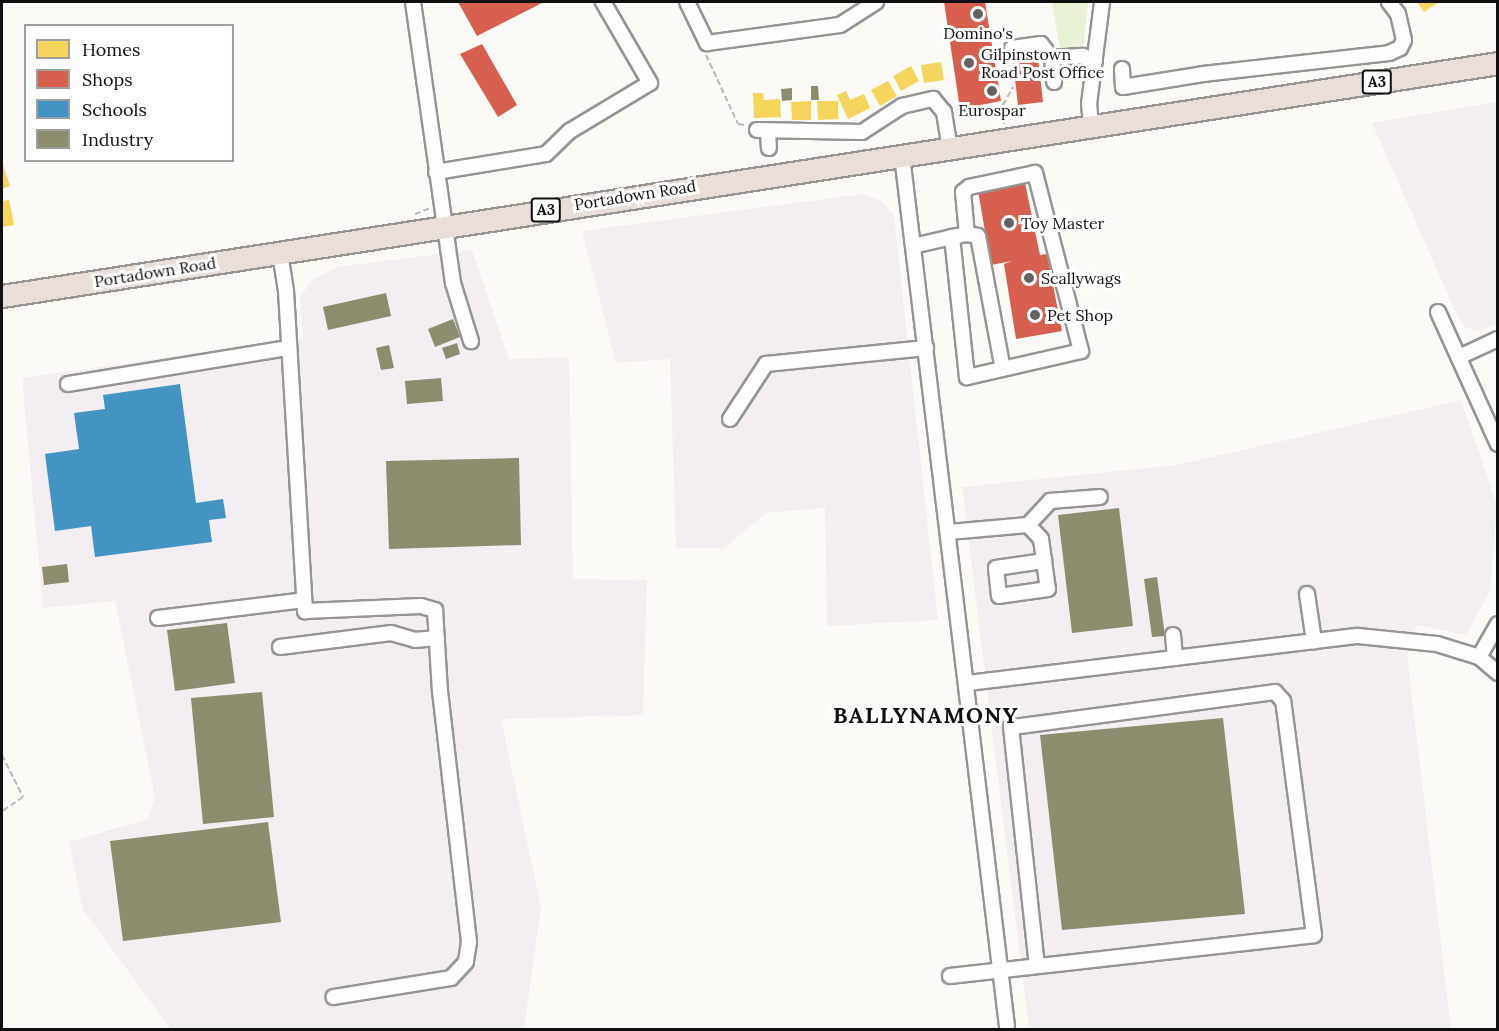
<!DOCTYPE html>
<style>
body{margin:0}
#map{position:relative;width:1499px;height:1031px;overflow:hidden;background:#fcfaf7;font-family:Lora,serif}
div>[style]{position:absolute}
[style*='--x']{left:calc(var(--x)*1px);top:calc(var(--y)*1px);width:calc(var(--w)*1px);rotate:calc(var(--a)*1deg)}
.industrial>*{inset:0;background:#f3eef2}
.green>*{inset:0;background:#e9f2d7}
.homes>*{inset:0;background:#f6d55c}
.shops>*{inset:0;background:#d6604d}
.schools>*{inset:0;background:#4393c3}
.industry>*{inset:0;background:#8c8c6e}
.path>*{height:2px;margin-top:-1px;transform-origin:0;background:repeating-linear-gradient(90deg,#b9b9b8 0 6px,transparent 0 9px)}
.roads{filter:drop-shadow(2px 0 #969594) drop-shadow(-2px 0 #969594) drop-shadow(0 2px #969594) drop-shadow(0 -2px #969594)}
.minor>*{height:14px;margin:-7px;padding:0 7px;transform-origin:7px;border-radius:7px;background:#fffefe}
.highway>*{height:21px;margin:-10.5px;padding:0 10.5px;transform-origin:10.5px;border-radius:10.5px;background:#eaded8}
.dots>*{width:16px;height:16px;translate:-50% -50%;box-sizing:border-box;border:3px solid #fff;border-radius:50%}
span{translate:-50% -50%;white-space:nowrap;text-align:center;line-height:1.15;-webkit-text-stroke:6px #fff;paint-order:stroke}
.shield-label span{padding:2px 4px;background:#fff;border:2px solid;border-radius:4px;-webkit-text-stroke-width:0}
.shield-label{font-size:15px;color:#101010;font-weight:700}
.poi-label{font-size:16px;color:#101010}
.left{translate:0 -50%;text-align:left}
.street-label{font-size:16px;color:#101010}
.district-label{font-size:22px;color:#101010;font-weight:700;letter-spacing:1.5px}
.frame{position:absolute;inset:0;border:3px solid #101010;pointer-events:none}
.legend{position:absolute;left:24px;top:24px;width:210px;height:138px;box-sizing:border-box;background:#fff;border:2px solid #9f9f9f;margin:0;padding:8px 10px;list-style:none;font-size:18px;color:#101010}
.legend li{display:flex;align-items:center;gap:12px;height:30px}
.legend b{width:30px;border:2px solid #9f9f9f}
</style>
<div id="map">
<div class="industrial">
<i style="clip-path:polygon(1497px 102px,1497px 324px,1476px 331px,1465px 327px,1457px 315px,1372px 123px)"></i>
<i style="clip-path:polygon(863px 194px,883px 202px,894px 216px,938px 620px,827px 626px,825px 508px,766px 513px,724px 548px,676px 548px,670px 359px,616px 363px,582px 231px)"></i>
<i style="clip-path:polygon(472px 250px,509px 359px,569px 357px,573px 579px,647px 580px,643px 715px,501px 719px,541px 907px,524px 1029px,171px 1029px,83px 910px,69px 842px,148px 819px,155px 797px,115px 601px,43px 608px,22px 378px,303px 338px,300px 298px,310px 282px,336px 267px)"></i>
<i style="clip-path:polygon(1461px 400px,1497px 505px,1490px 591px,1466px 635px,1417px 625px,1407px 655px,1451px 1029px,1029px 1029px,962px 487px,1177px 465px)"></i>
</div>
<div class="green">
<i style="clip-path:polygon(1052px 2px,1088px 2px,1084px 43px,1076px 49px,1060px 49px)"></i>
</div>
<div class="homes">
<i style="clip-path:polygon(1417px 2px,1439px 2px,1424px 12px)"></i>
<i style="clip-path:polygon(941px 62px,944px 80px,924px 83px,921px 65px)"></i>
<i style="clip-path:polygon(911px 66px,919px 81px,901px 91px,893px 76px)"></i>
<i style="clip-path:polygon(888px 81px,897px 96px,880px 106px,871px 90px)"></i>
<i style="clip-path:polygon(846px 91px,850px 100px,864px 94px,870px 108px,848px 119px,837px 95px)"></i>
<i style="clip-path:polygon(753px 93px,763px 93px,764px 100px,780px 99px,781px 117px,754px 118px)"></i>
<i style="clip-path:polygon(811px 101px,811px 120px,792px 120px,791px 102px)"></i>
<i style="clip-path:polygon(817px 101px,838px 101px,838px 119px,818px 120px)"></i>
<i style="clip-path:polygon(2px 162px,10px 186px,2px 189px)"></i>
<i style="clip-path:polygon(9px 200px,14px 225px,2px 227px,2px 201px)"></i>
</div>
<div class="shops">
<i style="clip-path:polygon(458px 2px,544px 2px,477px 36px)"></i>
<i style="clip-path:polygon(944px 2px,985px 2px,1001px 101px,960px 109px)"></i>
<i style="clip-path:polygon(482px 44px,517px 105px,498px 117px,460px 54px)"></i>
<i style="clip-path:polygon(1038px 58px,1043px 102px,1018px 105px,1013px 61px)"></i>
<i style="clip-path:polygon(1025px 183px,1040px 255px,1047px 254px,1062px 331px,1016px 339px,1004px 264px,1012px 261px,991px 265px,978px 191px)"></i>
</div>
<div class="schools">
<i style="clip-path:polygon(180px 384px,196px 503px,223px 499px,226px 518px,209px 520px,212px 542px,95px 557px,91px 526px,55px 531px,45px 454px,79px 449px,74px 413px,105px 409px,103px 395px)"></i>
</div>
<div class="industry">
<i style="clip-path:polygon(811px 86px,818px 86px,819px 100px,811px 100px)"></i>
<i style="clip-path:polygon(792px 88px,792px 100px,782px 101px,781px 89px)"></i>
<i style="clip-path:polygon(386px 293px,391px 316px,328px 330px,323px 307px)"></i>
<i style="clip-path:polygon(453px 319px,460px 337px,435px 347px,428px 329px)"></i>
<i style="clip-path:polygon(457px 343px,460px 354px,446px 359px,442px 348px)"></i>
<i style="clip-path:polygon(389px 345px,394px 368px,381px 370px,376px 348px)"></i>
<i style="clip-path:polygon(441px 378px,443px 401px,407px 404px,405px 381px)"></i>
<i style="clip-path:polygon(519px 458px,521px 545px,389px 549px,386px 461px)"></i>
<i style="clip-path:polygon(1119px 508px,1133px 626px,1072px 633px,1058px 515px)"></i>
<i style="clip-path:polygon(67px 564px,69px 582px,44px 585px,42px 567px)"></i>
<i style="clip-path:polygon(1157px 577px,1165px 636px,1152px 637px,1144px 579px)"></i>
<i style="clip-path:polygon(227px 623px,235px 683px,175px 691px,167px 630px)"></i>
<i style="clip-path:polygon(262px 692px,274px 817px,203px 824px,191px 698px)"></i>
<i style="clip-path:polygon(1223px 718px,1245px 914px,1062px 930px,1040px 735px)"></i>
<i style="clip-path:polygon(268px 822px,281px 922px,123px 941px,110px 841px)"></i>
</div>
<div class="path">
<i style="--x:706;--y:55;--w:76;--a:65.1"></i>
<i style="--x:738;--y:124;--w:6;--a:9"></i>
<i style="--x:1004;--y:124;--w:19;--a:-93"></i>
<i style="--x:1003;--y:105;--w:21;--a:-61"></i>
<i style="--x:415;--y:214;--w:17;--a:-21"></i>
<i style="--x:2;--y:755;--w:47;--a:63.4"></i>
<i style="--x:23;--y:797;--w:25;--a:146"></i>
</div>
<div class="roads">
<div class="minor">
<i style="--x:413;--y:2;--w:284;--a:81.9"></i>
<i style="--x:453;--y:283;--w:61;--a:72.8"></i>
<i style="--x:687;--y:2;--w:46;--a:64"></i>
<i style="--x:707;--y:43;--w:134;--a:-7.7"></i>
<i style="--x:840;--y:25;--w:43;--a:-32.6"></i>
<i style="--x:1012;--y:48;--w:29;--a:-8"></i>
<i style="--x:1041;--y:44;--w:18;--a:52"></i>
<i style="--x:1052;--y:58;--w:24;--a:85"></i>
<i style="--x:1052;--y:58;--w:31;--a:-4"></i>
<i style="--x:1083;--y:56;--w:13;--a:23"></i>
<i style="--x:1122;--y:69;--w:18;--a:87"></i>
<i style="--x:1123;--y:87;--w:81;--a:-9.2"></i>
<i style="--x:1203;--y:74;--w:187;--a:-6.4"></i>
<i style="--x:1389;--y:53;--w:12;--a:-24"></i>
<i style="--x:1400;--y:48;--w:9;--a:-63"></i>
<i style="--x:1404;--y:40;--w:27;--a:-103"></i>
<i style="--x:1398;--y:14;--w:15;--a:-127"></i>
<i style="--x:1091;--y:126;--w:22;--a:-95"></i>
<i style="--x:1089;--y:104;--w:103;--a:-82.7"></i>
<i style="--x:757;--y:130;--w:105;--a:1.1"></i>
<i style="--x:862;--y:132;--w:48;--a:-33"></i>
<i style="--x:902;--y:106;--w:32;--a:-13"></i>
<i style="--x:933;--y:99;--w:17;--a:50"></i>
<i style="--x:944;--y:112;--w:37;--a:81"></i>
<i style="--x:768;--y:131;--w:17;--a:87"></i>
<i style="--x:902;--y:156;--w:876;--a:83.12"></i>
<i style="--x:436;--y:172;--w:111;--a:-9.3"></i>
<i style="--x:546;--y:154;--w:33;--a:-44"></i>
<i style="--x:570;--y:131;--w:93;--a:-31"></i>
<i style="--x:650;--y:83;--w:94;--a:-120.1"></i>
<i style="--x:967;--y:234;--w:11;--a:10"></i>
<i style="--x:978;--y:236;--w:135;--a:79.4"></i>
<i style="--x:913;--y:246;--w:40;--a:-13"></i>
<i style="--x:952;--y:237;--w:141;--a:83.9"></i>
<i style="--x:967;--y:377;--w:117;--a:-12.8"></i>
<i style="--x:1081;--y:351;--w:184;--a:-104.5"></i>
<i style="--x:1035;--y:173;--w:67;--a:168"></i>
<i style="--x:969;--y:187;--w:8;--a:140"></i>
<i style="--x:963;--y:192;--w:42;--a:84.6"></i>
<i style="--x:967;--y:234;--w:15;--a:169"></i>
<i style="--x:280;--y:253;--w:38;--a:81"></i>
<i style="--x:286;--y:291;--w:321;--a:86.6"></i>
<i style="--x:305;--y:611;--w:116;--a:-2.5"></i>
<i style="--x:421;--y:606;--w:15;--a:16"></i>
<i style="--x:435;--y:610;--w:81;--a:86.5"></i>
<i style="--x:440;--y:691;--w:253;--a:83.4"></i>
<i style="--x:469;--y:942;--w:20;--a:99"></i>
<i style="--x:466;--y:962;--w:22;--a:133"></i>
<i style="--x:451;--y:978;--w:119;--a:170.8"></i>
<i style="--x:1438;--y:312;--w:145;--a:65.6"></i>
<i style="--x:1459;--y:357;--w:43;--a:-24.8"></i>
<i style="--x:68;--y:384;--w:224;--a:-9.3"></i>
<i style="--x:730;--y:419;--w:66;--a:-56.8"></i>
<i style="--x:766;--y:364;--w:161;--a:-5.7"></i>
<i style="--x:1028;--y:525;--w:33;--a:-47"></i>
<i style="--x:1050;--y:501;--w:50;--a:-4.6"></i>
<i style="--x:949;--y:532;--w:79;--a:-5.1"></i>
<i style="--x:1028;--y:525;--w:19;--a:47"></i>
<i style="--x:1041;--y:539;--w:22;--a:82"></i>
<i style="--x:1044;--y:561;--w:28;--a:82"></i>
<i style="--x:1048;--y:589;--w:49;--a:171.9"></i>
<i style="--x:999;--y:596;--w:28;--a:-96"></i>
<i style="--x:996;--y:568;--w:49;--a:-8.3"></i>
<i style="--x:1307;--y:594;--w:48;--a:81.5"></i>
<i style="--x:158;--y:618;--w:147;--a:-7"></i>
<i style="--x:1173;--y:635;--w:23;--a:85"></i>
<i style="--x:280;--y:647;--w:112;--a:-7.2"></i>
<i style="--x:391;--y:633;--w:25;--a:16"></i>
<i style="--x:415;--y:640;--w:22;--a:-5"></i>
<i style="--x:1479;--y:657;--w:38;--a:-60"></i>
<i style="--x:968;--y:683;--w:393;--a:-6.9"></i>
<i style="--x:1358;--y:636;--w:79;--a:5.8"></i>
<i style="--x:1437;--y:644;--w:44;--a:17.2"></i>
<i style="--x:1479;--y:657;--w:25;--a:40"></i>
<i style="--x:950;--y:976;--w:366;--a:-6.4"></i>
<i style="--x:1314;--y:935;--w:236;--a:-97.5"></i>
<i style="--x:1283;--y:701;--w:12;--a:-132"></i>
<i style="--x:1275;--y:692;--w:266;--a:172.4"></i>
<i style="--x:1011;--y:727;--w:240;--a:83.8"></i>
</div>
<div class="highway">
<i style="--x:2;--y:296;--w:1514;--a:-8.85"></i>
</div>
</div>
<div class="dots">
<i style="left:978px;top:14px;background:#636261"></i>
<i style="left:969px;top:63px;background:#636261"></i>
<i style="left:992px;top:91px;background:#636261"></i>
<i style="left:1009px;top:223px;background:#636261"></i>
<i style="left:1029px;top:278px;background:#636261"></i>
<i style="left:1035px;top:315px;background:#636261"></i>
</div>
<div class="shield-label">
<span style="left:1377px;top:82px">A3</span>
<span style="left:546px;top:210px">A3</span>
</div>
<div class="poi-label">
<span style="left:978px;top:33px">Domino's</span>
<span class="left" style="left:981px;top:63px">Gilpinstown<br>Road Post Office</span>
<span style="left:992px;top:110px">Eurospar</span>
<span class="left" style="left:1021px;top:223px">Toy Master</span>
<span class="left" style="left:1041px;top:278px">Scallywags</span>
<span class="left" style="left:1047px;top:315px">Pet Shop</span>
</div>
<div class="street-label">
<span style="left:635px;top:195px;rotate:-9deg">Portadown Road</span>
<span style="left:155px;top:272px;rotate:-9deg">Portadown Road</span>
</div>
<div class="district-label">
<span style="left:926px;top:716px">BALLYNAMONY</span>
</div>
<div class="frame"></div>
<ul class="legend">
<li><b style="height:16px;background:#f6d55c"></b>Homes</li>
<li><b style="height:16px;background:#d6604d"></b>Shops</li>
<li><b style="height:16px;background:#4393c3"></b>Schools</li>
<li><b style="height:16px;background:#8c8c6e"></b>Industry</li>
</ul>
</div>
